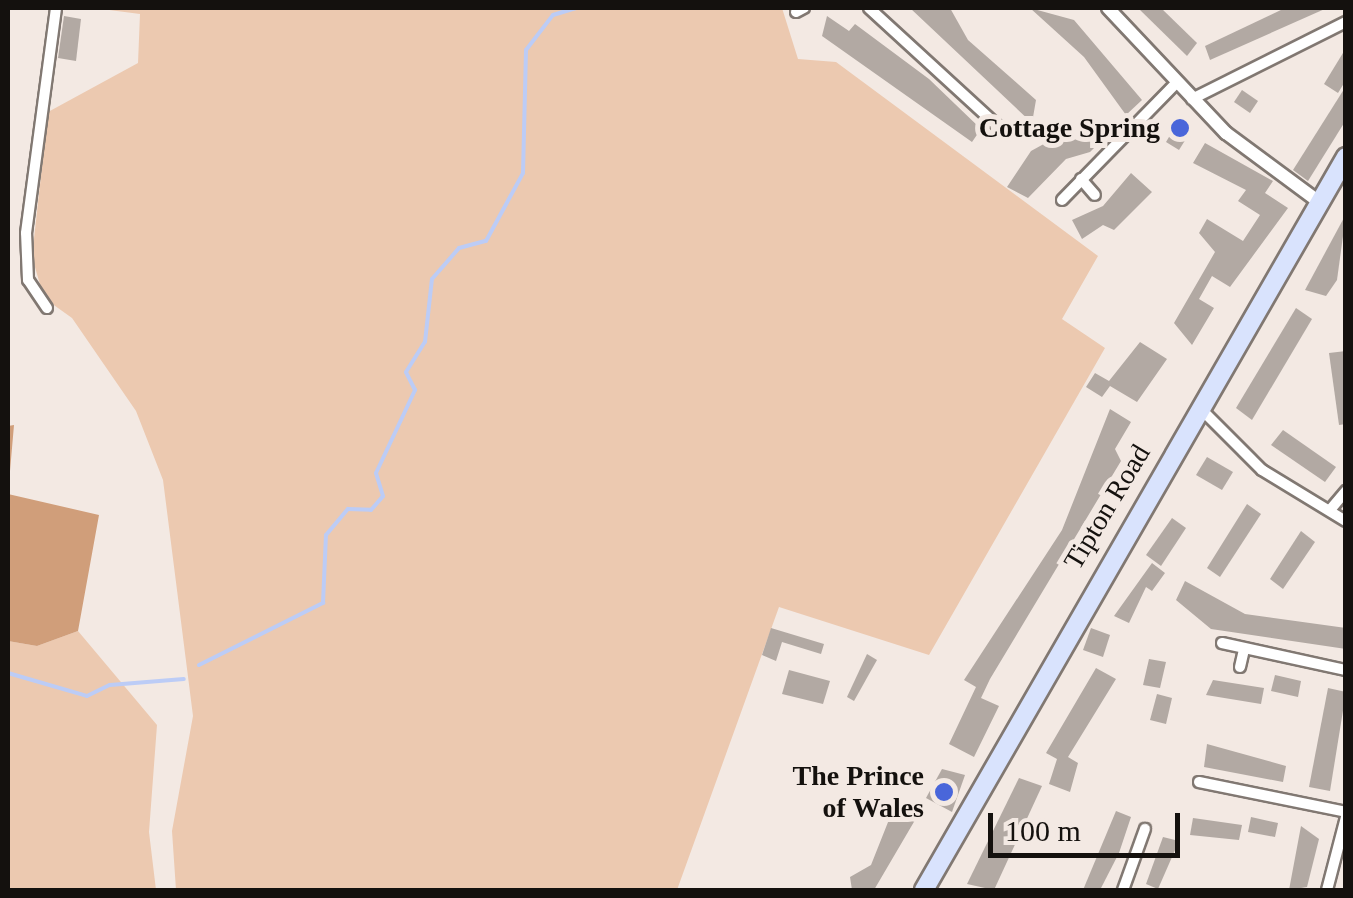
<!DOCTYPE html>
<style>
body{margin:0}
#map{position:relative;width:1353px;height:898px;overflow:hidden;background:#f3e9e3;font-family:"Times New Roman",serif}
div>[style]{position:absolute}
[style*='--x']{left:calc(var(--x)*1px);top:calc(var(--y)*1px);width:calc(var(--w)*1px);rotate:calc(var(--a)*1deg)}
.green>*{inset:0;background:#ecc9b0}
.forest>*{inset:0;background:#d09e7a}
.stream>*{height:4px;margin:-2px;padding:0 2px;transform-origin:2px;border-radius:2px;background:#bcccf6}
.building>*{inset:0;background:#b2a9a3}
.roads{filter:drop-shadow(2px 0 #817872) drop-shadow(-2px 0 #817872) drop-shadow(0 2px #817872) drop-shadow(0 -2px #817872)}
.minor>*{height:10px;margin:-5px;padding:0 5px;transform-origin:5px;border-radius:5px;background:#fff}
.tertiary>*{height:12px;margin:-6px;padding:0 6px;transform-origin:6px;border-radius:6px;background:#fff}
.primary>*{height:18px;margin:-9px;padding:0 9px;transform-origin:9px;border-radius:9px;background:#d9e3fd}
.dots>*{width:28px;height:28px;translate:-50% -50%;box-sizing:border-box;border:5px solid #f3e9e3;border-radius:50%}
span{translate:-50% -50%;white-space:nowrap;text-align:center;line-height:1.15;-webkit-text-stroke:10px #f3e9e3;paint-order:stroke}
.poi-label{font-size:28px;color:#14110e;font-weight:700}
.right{translate:-100% -50%;text-align:right}
.street-label{font-size:28px;color:#14110e}
.frame{position:absolute;inset:0;border:10px solid #14110e;pointer-events:none}
.scale{position:absolute;left:988px;top:813px;width:192px;height:45px;box-sizing:border-box;border:5px solid #14110e;border-top:0;padding-left:12px;font-size:30px;line-height:35px;white-space:nowrap;color:#14110e;-webkit-text-stroke:8px #f3e9e3;paint-order:stroke}
</style>
<div id="map">
<div class="green">
<i style="clip-path:polygon(94px 8px,782px 8px,798px 59px,836px 62px,1098px 256px,1062px 319px,1105px 348px,929px 655px,779px 607px,677px 890px,176px 890px,172px 831px,193px 716px,163px 480px,136px 411px,72px 318px,44px 298px,32px 257px,48px 112px,138px 63px,140px 14px)"></i>
<i style="clip-path:polygon(78px 631px,157px 725px,149px 832px,156px 890px,8px 890px,8px 641px,37px 646px)"></i>
</div>
<div class="forest">
<i style="clip-path:polygon(14px 425px,8px 494px,99px 515px,78px 631px,37px 646px,8px 641px,8px 426px)"></i>
</div>
<div class="stream">
<i style="--x:199;--y:665;--w:139;--a:-26.6"></i>
<i style="--x:323;--y:603;--w:68;--a:-87.5"></i>
<i style="--x:326;--y:535;--w:34;--a:-50"></i>
<i style="--x:348;--y:509;--w:23;--a:2"></i>
<i style="--x:371;--y:510;--w:18;--a:-49"></i>
<i style="--x:383;--y:496;--w:24;--a:-107"></i>
<i style="--x:376;--y:473;--w:92;--a:-64.8"></i>
<i style="--x:415;--y:390;--w:20;--a:-117"></i>
<i style="--x:406;--y:372;--w:36;--a:-58"></i>
<i style="--x:425;--y:342;--w:63;--a:-83.7"></i>
<i style="--x:432;--y:279;--w:41;--a:-48.9"></i>
<i style="--x:459;--y:248;--w:28;--a:-15"></i>
<i style="--x:486;--y:241;--w:77;--a:-61.4"></i>
<i style="--x:523;--y:173;--w:123;--a:-88.6"></i>
<i style="--x:526;--y:50;--w:44;--a:-52.4"></i>
<i style="--x:553;--y:15;--w:24;--a:-17"></i>
<i style="--x:8;--y:673;--w:82;--a:16.2"></i>
<i style="--x:87;--y:696;--w:25;--a:-26"></i>
<i style="--x:110;--y:685;--w:74;--a:-4.6"></i>
</div>
<div class="building">
<i style="clip-path:polygon(910px 8px,950px 8px,968px 40px,1036px 100px,1032px 123px)"></i>
<i style="clip-path:polygon(1030px 8px,1074px 20px,1142px 100px,1126px 115px,1084px 57px)"></i>
<i style="clip-path:polygon(1138px 8px,1161px 8px,1197px 43px,1187px 56px)"></i>
<i style="clip-path:polygon(1285px 8px,1327px 8px,1210px 60px,1205px 46px)"></i>
<i style="clip-path:polygon(64px 16px,81px 19px,76px 61px,58px 58px)"></i>
<i style="clip-path:polygon(827px 16px,849px 31px,855px 24px,929px 79px,981px 129px,972px 142px,822px 36px)"></i>
<i style="clip-path:polygon(1346px 48px,1346px 80px,1338px 93px,1324px 84px)"></i>
<i style="clip-path:polygon(1346px 86px,1346px 120px,1308px 181px,1293px 170px)"></i>
<i style="clip-path:polygon(1242px 90px,1258px 101px,1250px 113px,1234px 102px)"></i>
<i style="clip-path:polygon(1082px 123px,1101px 141px,1090px 152px,1066px 159px,1028px 198px,1007px 187px,1031px 151px)"></i>
<i style="clip-path:polygon(1175px 127px,1189px 134px,1179px 150px,1166px 142px)"></i>
<i style="clip-path:polygon(1205px 143px,1273px 181px,1265px 193px,1288px 208px,1230px 287px,1212px 276px,1199px 299px,1214px 308px,1192px 345px,1174px 323px,1215px 252px,1199px 233px,1207px 219px,1243px 241px,1260px 215px,1238px 201px,1246px 190px,1193px 163px)"></i>
<i style="clip-path:polygon(1131px 173px,1152px 192px,1114px 230px,1103px 225px,1082px 239px,1072px 220px,1103px 206px)"></i>
<i style="clip-path:polygon(1346px 214px,1337px 280px,1326px 296px,1305px 290px)"></i>
<i style="clip-path:polygon(1296px 308px,1312px 319px,1252px 420px,1236px 408px)"></i>
<i style="clip-path:polygon(1140px 342px,1167px 359px,1137px 402px,1110px 386px,1102px 397px,1086px 387px,1095px 373px,1109px 381px)"></i>
<i style="clip-path:polygon(1346px 351px,1346px 424px,1339px 425px,1329px 353px)"></i>
<i style="clip-path:polygon(1110px 409px,1131px 422px,1115px 449px,1121px 461px,990px 679px,981px 698px,999px 706px,974px 757px,949px 744px,976px 687px,964px 680px,1062px 530px)"></i>
<i style="clip-path:polygon(1283px 430px,1336px 467px,1325px 482px,1271px 445px)"></i>
<i style="clip-path:polygon(1207px 457px,1233px 472px,1222px 490px,1196px 475px)"></i>
<i style="clip-path:polygon(1247px 504px,1261px 514px,1220px 577px,1207px 568px)"></i>
<i style="clip-path:polygon(1172px 518px,1186px 528px,1161px 566px,1146px 555px)"></i>
<i style="clip-path:polygon(1301px 531px,1315px 542px,1283px 589px,1270px 579px)"></i>
<i style="clip-path:polygon(1152px 563px,1165px 573px,1152px 591px,1146px 587px,1129px 623px,1114px 616px)"></i>
<i style="clip-path:polygon(1185px 581px,1245px 614px,1346px 628px,1346px 649px,1211px 629px,1176px 600px)"></i>
<i style="clip-path:polygon(771px 628px,824px 644px,821px 654px,782px 642px,776px 661px,762px 655px)"></i>
<i style="clip-path:polygon(1091px 628px,1110px 635px,1103px 657px,1083px 650px)"></i>
<i style="clip-path:polygon(867px 654px,877px 660px,854px 701px,847px 697px)"></i>
<i style="clip-path:polygon(1149px 659px,1166px 662px,1160px 688px,1143px 685px)"></i>
<i style="clip-path:polygon(1096px 668px,1116px 679px,1068px 757px,1078px 763px,1070px 792px,1049px 784px,1057px 759px,1046px 753px)"></i>
<i style="clip-path:polygon(789px 670px,830px 681px,823px 704px,782px 694px)"></i>
<i style="clip-path:polygon(1275px 675px,1301px 681px,1298px 697px,1271px 691px)"></i>
<i style="clip-path:polygon(1213px 680px,1264px 688px,1261px 704px,1206px 695px)"></i>
<i style="clip-path:polygon(1328px 688px,1346px 692px,1330px 791px,1309px 787px)"></i>
<i style="clip-path:polygon(1157px 694px,1172px 698px,1166px 724px,1150px 720px)"></i>
<i style="clip-path:polygon(1207px 744px,1286px 766px,1283px 782px,1204px 767px)"></i>
<i style="clip-path:polygon(942px 769px,965px 775px,952px 812px,926px 798px)"></i>
<i style="clip-path:polygon(1019px 778px,1042px 786px,994px 890px,967px 884px)"></i>
<i style="clip-path:polygon(894px 807px,918px 815px,874px 890px,852px 890px,850px 877px,871px 865px)"></i>
<i style="clip-path:polygon(1116px 811px,1131px 817px,1119px 853px,1100px 890px,1083px 890px)"></i>
<i style="clip-path:polygon(1251px 817px,1278px 823px,1275px 837px,1248px 832px)"></i>
<i style="clip-path:polygon(1193px 818px,1242px 825px,1239px 840px,1190px 835px)"></i>
<i style="clip-path:polygon(1301px 826px,1319px 839px,1307px 887px,1289px 890px)"></i>
<i style="clip-path:polygon(1163px 837px,1179px 841px,1158px 889px,1146px 884px)"></i>
</div>
<div class="roads">
<div class="minor">
<i style="--x:869;--y:8;--w:175;--a:42.5"></i>
<i style="--x:796;--y:12;--w:9;--a:-27"></i>
<i style="--x:1192;--y:99;--w:172;--a:-26.6"></i>
<i style="--x:1081;--y:179;--w:21;--a:49"></i>
<i style="--x:1062;--y:200;--w:165;--a:-45.7"></i>
<i style="--x:47;--y:308;--w:34;--a:-124"></i>
<i style="--x:28;--y:280;--w:47;--a:-92.4"></i>
<i style="--x:26;--y:233;--w:227;--a:-82.4"></i>
<i style="--x:1199;--y:407;--w:89;--a:45"></i>
<i style="--x:1262;--y:470;--w:98;--a:31.3"></i>
<i style="--x:1330;--y:510;--w:25;--a:-50"></i>
<i style="--x:1222;--y:643;--w:127;--a:12.3"></i>
<i style="--x:1240;--y:667;--w:18;--a:-77"></i>
<i style="--x:1199;--y:782;--w:150;--a:11.5"></i>
<i style="--x:1123;--y:890;--w:65;--a:-70.2"></i>
<i style="--x:1327;--y:890;--w:75;--a:-75.4"></i>
</div>
<div class="tertiary">
<i style="--x:1108;--y:8;--w:172;--a:46.7"></i>
<i style="--x:1226;--y:133;--w:114;--a:36.5"></i>
</div>
<div class="primary">
<i style="--x:924;--y:890;--w:846;--a:-60.07"></i>
</div>
</div>
<div class="dots">
<i style="left:1180px;top:128px;background:#4966da"></i>
<i style="left:944px;top:792px;background:#4966da"></i>
</div>
<div class="poi-label">
<span class="right" style="left:1160px;top:128px">Cottage Spring</span>
<span class="right" style="left:924px;top:792px">The Prince<br>of Wales</span>
</div>
<div class="street-label">
<span style="left:1107px;top:507px;rotate:-59deg">Tipton Road</span>
</div>
<div class="frame"></div>
<div class="scale">100 m</div>
</div>
